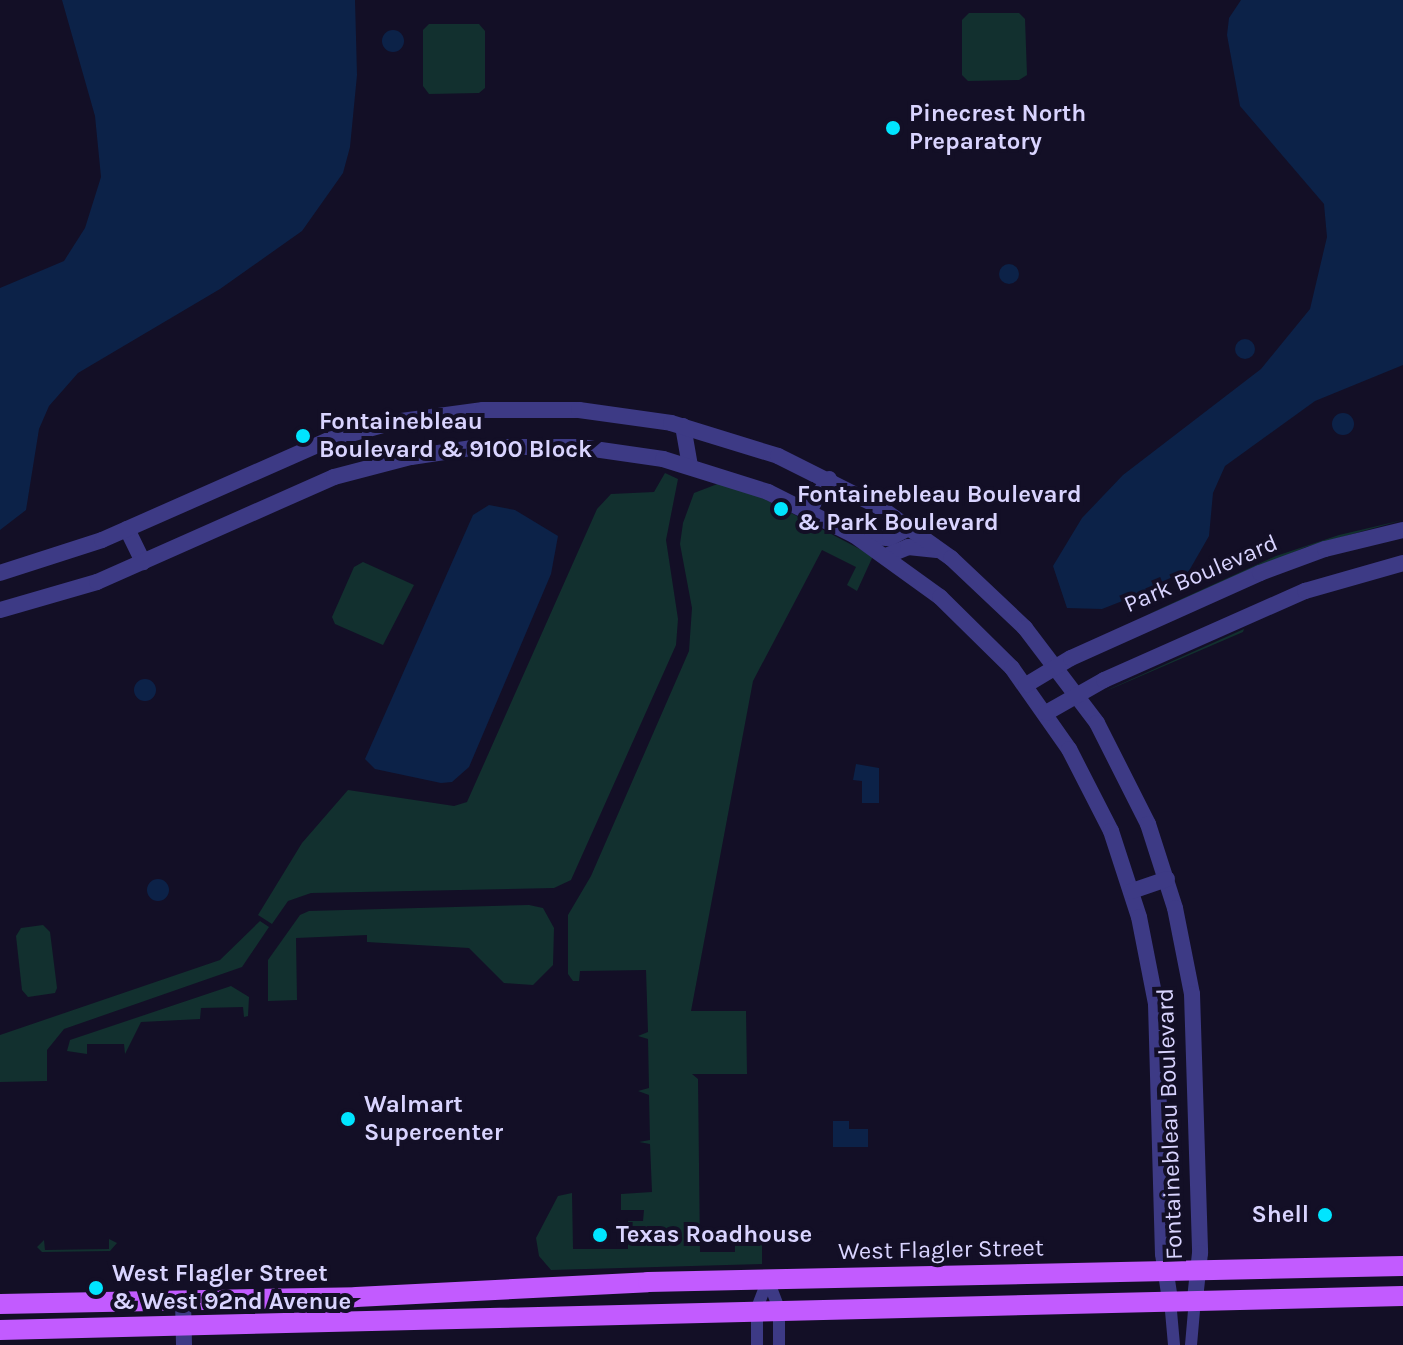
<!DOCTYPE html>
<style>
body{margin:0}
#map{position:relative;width:1403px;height:1345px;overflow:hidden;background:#130f26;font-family:Karla,sans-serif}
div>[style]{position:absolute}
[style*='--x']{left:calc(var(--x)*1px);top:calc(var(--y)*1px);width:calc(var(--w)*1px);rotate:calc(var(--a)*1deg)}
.green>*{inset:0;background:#12302f}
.water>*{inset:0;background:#0c2248}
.round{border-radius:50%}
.minor>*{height:12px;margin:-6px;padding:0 6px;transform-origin:6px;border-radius:6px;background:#3d3a85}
.tertiary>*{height:16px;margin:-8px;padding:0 8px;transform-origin:8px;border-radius:8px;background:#3d3a85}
.primary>*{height:20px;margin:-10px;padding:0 10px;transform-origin:10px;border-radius:10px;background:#c25bff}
.dots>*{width:22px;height:22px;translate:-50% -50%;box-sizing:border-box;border:4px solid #130f26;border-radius:50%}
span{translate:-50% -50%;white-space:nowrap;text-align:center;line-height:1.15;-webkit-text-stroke:8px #130f26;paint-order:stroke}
.poi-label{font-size:24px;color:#d9d4ff;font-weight:700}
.left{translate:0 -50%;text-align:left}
.right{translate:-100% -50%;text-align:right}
.street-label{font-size:24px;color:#d9d4ff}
</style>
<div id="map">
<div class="green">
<i style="clip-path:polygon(969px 13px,1019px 13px,1025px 19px,1027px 75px,1019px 80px,968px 81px,962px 75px,962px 20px)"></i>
<i style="clip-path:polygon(429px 24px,479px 24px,485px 31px,485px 88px,479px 93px,429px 94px,423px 86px,423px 30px)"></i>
<i style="clip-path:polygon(665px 473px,678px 479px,666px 540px,678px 619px,676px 645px,571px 880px,554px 888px,311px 893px,288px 901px,272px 924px,258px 915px,302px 843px,348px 790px,454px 806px,467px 802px,597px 509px,611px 494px,654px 492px)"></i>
<i style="clip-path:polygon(720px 483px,757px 495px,873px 556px,857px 591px,847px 585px,856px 567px,822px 550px,753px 681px,691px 1011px,746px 1011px,747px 1074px,692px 1074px,698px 1079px,700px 1252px,735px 1252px,735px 1242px,762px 1242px,762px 1264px,551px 1270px,539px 1256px,536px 1238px,558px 1196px,572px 1193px,573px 1249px,628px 1249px,628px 1221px,643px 1221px,644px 1210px,621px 1210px,621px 1194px,652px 1192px,650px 1144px,639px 1142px,650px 1140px,649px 1095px,638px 1091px,649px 1088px,648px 1039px,638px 1036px,648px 1032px,646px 970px,580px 971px,579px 981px,573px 981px,568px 974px,568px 915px,591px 876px,689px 651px,692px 608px,680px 544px,683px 523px,694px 493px)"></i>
<i style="clip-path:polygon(1403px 520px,1306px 547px,1144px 616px,1276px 556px,1339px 535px)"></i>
<i style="clip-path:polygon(363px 562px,414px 585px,383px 645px,335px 624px,332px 617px,354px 567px)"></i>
<i style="clip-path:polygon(1244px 629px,1243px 632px,1106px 691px,1112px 688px)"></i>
<i style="clip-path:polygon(529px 905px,543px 908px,554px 928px,553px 965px,533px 985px,504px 983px,469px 948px,367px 942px,367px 935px,296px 938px,297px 1000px,268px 1001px,268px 960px,300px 915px,309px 911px)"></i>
<i style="clip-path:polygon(260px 921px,269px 927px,242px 967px,64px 1029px,47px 1050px,47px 1081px,0 1082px,0 1035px,220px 960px)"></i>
<i style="clip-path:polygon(43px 925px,50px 932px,57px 988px,55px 993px,28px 997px,22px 990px,16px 936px,21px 928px)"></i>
<i style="clip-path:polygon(231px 986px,249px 997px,248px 1016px,244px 1017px,243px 1007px,201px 1008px,200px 1019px,141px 1022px,125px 1054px,124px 1044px,87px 1044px,87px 1054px,67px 1051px,70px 1040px)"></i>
<i style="clip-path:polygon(109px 1239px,117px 1243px,110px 1251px,42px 1252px,37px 1247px,44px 1240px,45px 1250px,109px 1249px)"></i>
</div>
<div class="water">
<i style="clip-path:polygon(62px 0,355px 0,357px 75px,350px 147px,343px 173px,302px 231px,220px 289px,78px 373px,49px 406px,39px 429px,26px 510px,0 530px,0 288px,64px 261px,85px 228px,101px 177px,95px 116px)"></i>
<i style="clip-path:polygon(1241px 0,1403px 0,1403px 365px,1315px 401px,1225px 466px,1213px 493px,1209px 536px,1186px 576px,1102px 609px,1067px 608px,1053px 566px,1082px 518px,1123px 475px,1261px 369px,1310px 309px,1327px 237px,1324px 204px,1240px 106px,1227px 35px,1229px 18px)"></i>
<i class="round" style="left:382px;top:30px;width:22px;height:22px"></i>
<i class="round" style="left:999px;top:264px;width:20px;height:20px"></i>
<i class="round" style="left:1235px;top:339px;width:20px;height:20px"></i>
<i class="round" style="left:1332px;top:413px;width:22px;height:22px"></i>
<i style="clip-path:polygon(489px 505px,515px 510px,558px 536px,551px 574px,469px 767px,452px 782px,441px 783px,375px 769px,365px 759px,473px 515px)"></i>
<i class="round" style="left:134px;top:679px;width:22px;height:22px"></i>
<i style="clip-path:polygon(856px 764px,879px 768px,879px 803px,862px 803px,862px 781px,853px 780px)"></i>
<i class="round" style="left:147px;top:879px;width:22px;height:22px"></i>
<i style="clip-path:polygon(833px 1121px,849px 1121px,849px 1129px,868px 1129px,868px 1147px,833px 1147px)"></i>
</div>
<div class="minor">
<i style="--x:768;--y:1280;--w:30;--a:69"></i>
<i style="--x:779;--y:1308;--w:37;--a:90"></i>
<i style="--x:1170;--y:1300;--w:45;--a:84.9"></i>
<i style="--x:757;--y:1345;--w:37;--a:-90"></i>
<i style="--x:757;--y:1308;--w:30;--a:-69"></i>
<i style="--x:1191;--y:1345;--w:46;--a:-85"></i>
</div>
<div class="tertiary">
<i style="--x:683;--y:426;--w:41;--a:80.1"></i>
<i style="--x:809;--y:510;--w:37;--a:-57"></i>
<i style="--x:127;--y:529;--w:37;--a:64"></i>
<i style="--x:859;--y:536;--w:31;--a:4"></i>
<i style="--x:890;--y:538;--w:24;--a:-28"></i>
<i style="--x:886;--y:556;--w:24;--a:-22"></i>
<i style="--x:908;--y:547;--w:29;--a:6"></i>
<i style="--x:0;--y:573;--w:107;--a:-17.9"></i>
<i style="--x:102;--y:540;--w:248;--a:-23.8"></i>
<i style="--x:329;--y:440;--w:67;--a:-15.5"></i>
<i style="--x:394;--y:422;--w:90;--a:-7.7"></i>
<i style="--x:483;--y:410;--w:96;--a:0"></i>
<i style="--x:579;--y:410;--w:93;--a:8"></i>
<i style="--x:671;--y:423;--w:112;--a:17.1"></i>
<i style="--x:778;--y:456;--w:112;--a:26.6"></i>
<i style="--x:878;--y:506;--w:90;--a:35.5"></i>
<i style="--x:951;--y:558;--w:102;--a:43.4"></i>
<i style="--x:1025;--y:628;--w:119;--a:52.8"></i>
<i style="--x:1097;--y:723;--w:113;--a:63.2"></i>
<i style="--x:1148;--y:824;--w:88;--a:72.2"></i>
<i style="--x:1175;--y:908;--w:88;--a:78.8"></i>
<i style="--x:1192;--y:994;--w:259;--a:88.2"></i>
<i style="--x:1200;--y:1253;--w:46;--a:96.2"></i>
<i style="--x:0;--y:610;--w:101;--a:-16.1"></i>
<i style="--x:97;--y:582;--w:259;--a:-23.9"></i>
<i style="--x:334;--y:477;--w:80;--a:-14.6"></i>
<i style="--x:411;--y:457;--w:69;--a:-8.4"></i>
<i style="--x:479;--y:447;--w:101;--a:0"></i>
<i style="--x:580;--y:447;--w:84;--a:8.2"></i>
<i style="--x:663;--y:459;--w:110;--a:17.4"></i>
<i style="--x:768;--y:492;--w:96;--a:26.6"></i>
<i style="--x:854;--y:535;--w:106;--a:35.8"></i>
<i style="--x:940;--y:597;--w:101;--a:44.6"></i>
<i style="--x:1012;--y:668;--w:99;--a:54.9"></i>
<i style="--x:1069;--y:749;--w:92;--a:62.9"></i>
<i style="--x:1111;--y:831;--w:90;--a:72"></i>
<i style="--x:1139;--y:917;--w:89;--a:78.9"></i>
<i style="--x:1156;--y:1004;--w:250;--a:88.4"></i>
<i style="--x:1163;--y:1254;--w:47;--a:81.3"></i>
<i style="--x:1026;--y:685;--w:52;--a:-31"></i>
<i style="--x:1071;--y:658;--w:207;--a:-24.2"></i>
<i style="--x:1260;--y:573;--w:69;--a:-20.3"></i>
<i style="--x:1325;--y:549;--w:80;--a:-13.7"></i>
<i style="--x:1046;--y:713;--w:67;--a:-29.6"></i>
<i style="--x:1104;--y:680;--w:220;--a:-23.9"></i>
<i style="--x:1305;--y:591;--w:102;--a:-15.9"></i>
<i style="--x:1132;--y:891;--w:37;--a:-19"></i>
<i style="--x:183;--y:1300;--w:45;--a:88.7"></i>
</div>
<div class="primary">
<i style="--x:0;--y:1304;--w:356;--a:-1.1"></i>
<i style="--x:356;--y:1297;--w:292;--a:-2.9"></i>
<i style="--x:648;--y:1282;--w:755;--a:-1.21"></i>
<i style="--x:0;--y:1330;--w:1403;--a:-1.39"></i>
</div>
<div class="dots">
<i style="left:893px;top:128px;background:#00e5ff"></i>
<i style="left:303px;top:436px;background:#00e5ff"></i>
<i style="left:781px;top:509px;background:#00e5ff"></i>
<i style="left:348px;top:1119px;background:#00e5ff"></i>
<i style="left:1325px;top:1215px;background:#00e5ff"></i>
<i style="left:600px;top:1235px;background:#00e5ff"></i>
<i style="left:96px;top:1288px;background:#00e5ff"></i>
</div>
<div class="poi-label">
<span class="left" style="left:909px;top:128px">Pinecrest North<br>Preparatory</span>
<span class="left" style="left:319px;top:436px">Fontainebleau<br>Boulevard &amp; 9100 Block</span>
<span class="left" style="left:797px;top:509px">Fontainebleau Boulevard<br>&amp; Park Boulevard</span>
<span class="left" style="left:364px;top:1119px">Walmart<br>Supercenter</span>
<span class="right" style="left:1309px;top:1215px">Shell</span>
<span class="left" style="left:616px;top:1235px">Texas Roadhouse</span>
<span class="left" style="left:112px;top:1288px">West Flagler Street<br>&amp; West 92nd Avenue</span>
</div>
<div class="street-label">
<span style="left:1201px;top:574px;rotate:-23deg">Park Boulevard</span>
<span style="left:1170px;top:1124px;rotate:-92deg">Fontainebleau Boulevard</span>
<span style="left:941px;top:1250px;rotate:-1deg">West Flagler Street</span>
</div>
</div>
